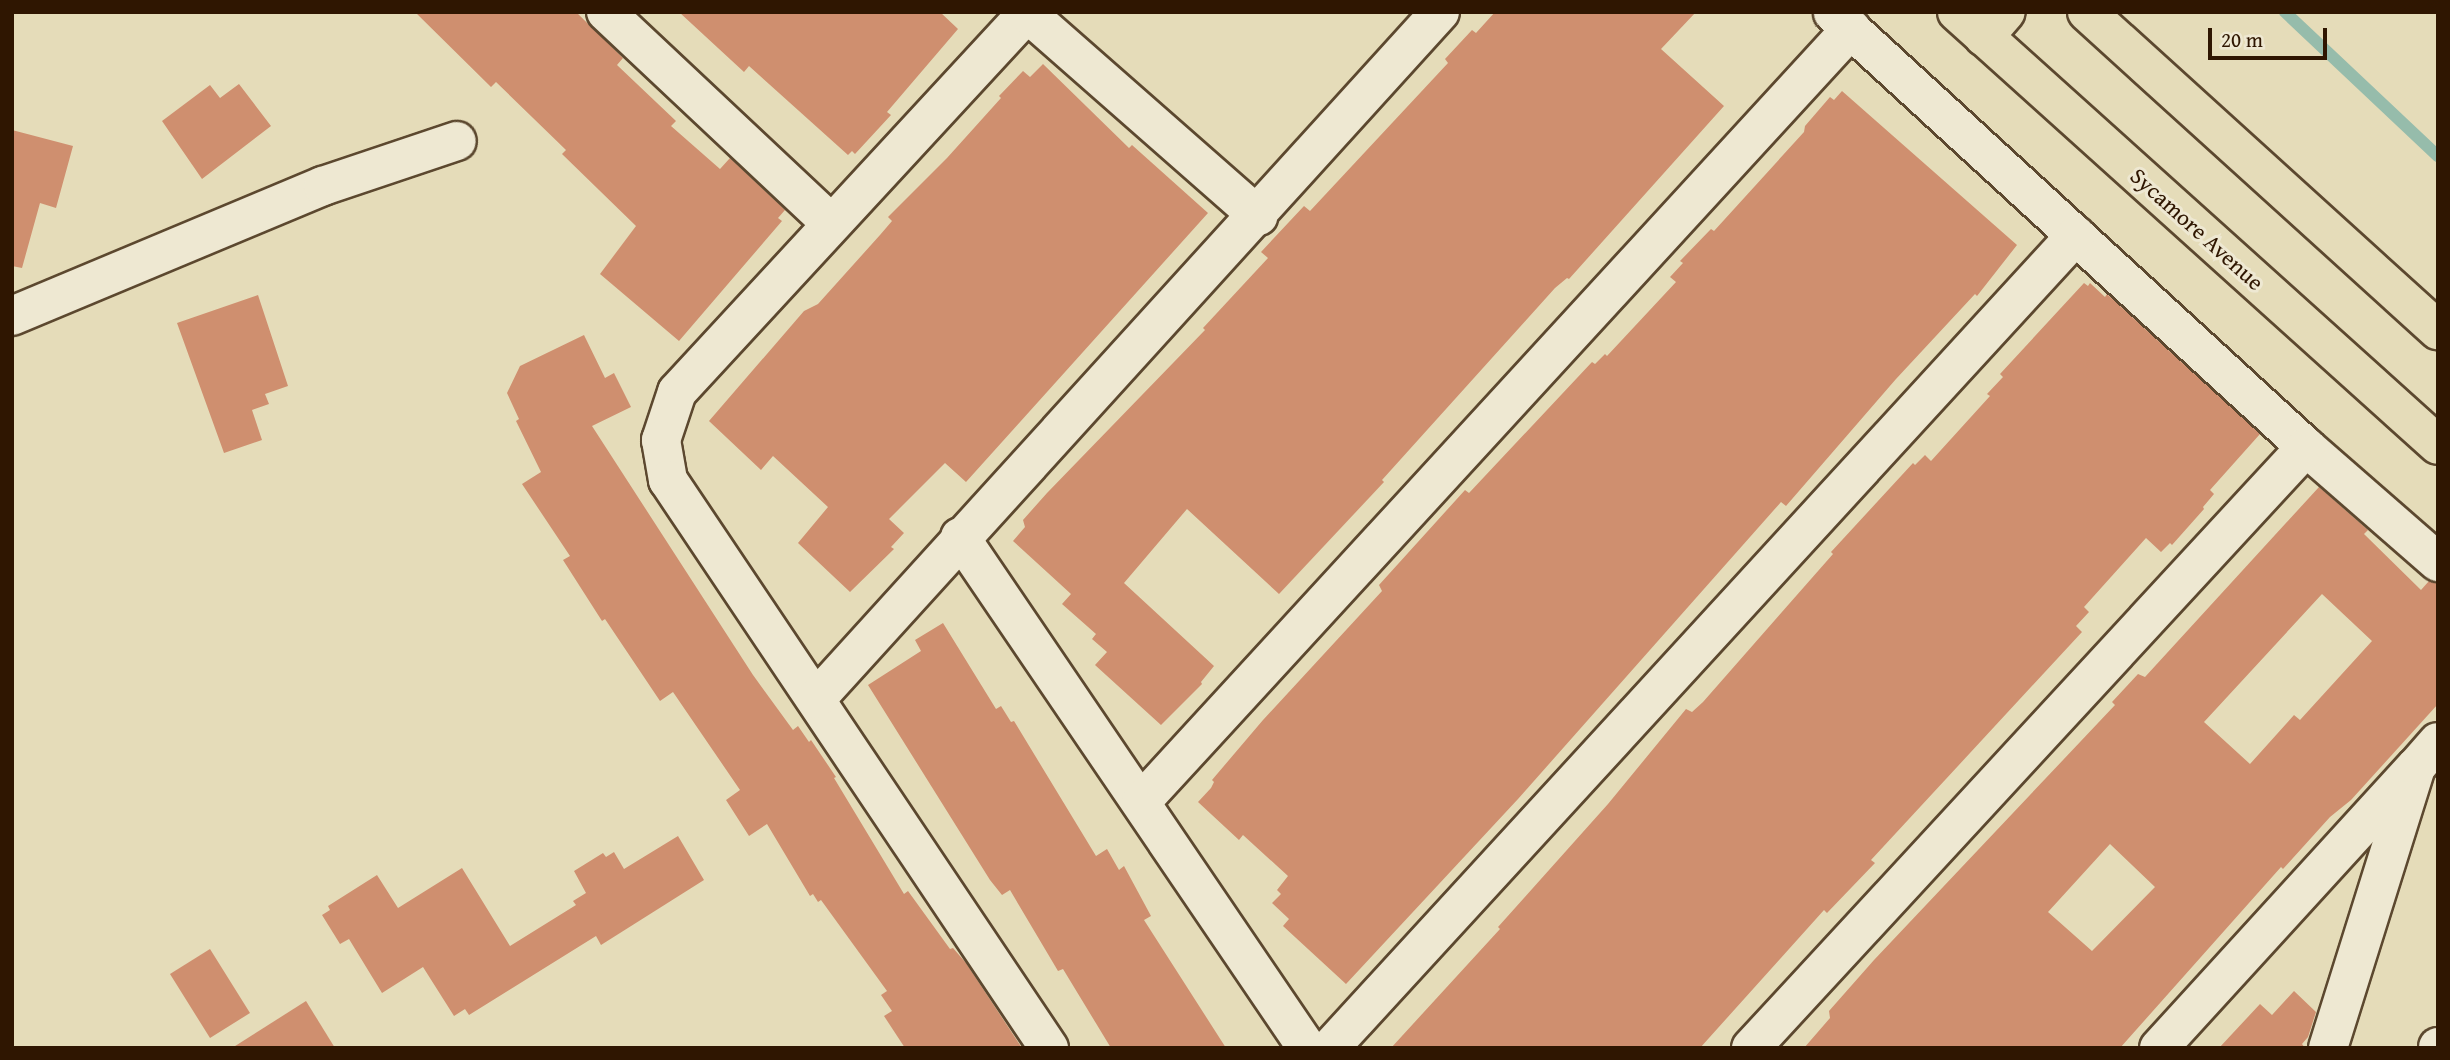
<!DOCTYPE html>
<style>
body{margin:0}
#map{position:relative;width:2450px;height:1060px;overflow:hidden;background:#e5dcb9;font-family:"Gentium Book Plus",serif}
div>[style]{position:absolute}
[style*='--x']{left:calc(var(--x)*1px);top:calc(var(--y)*1px);width:calc(var(--w)*1px);rotate:calc(var(--a)*1deg)}
.stream>*{height:12px;margin:-6px;padding:0 6px;transform-origin:6px;border-radius:6px;background:#96bcab}
.building>*{inset:0;background:#cf8f6f}
.roads{filter:drop-shadow(2px 0 #5c482f) drop-shadow(-2px 0 #5c482f) drop-shadow(0 2px #5c482f) drop-shadow(0 -2px #5c482f)}
.minor>*{height:38px;margin:-19px;padding:0 19px;transform-origin:19px;border-radius:19px;background:#eee8d2}
.major>*{height:38px;margin:-19px;padding:0 19px;transform-origin:19px;border-radius:19px;background:#e5dcb9}
span{translate:-50% -50%;white-space:nowrap;text-align:center;line-height:1.15;-webkit-text-stroke:6px #eee8d2;paint-order:stroke}
.street-label{font-size:23px;color:#2f1601}
.frame{position:absolute;inset:0;border:14px solid #2f1601;pointer-events:none}
.scale{position:absolute;left:2208px;top:28px;width:119px;height:32px;box-sizing:border-box;border:4px solid #2f1601;border-top:0;padding-left:9px;font-size:21px;line-height:24px;white-space:nowrap;color:#2f1601;-webkit-text-stroke:5px #eee8d2;paint-order:stroke}
</style>
<div id="map">
<div class="stream">
<i style="--x:2285;--y:12;--w:210;--a:43.3"></i>
</div>
<div class="building">
<i style="clip-path:polygon(415px 12px,576px 12px,623px 58px,617px 65px,676px 121px,671px 126px,720px 169px,730px 158px,785px 210px,778px 218px,782px 221px,679px 341px,600px 274px,636px 226px,562px 154px,566px 150px,496px 82px,491px 87px)"></i>
<i style="clip-path:polygon(679px 12px,940px 12px,958px 29px,887px 112px,891px 115px,855px 154px,852px 151px,848px 155px,749px 66px,744px 72px)"></i>
<i style="clip-path:polygon(1495px 12px,1696px 12px,1661px 49px,1724px 106px,1569px 279px,1567px 278px,1555px 288px,1382px 480px,1384px 482px,1279px 594px,1187px 509px,1124px 583px,1214px 666px,1201px 682px,1202px 684px,1161px 725px,1095px 665px,1107px 652px,1092px 639px,1096px 634px,1062px 604px,1071px 594px,1013px 541px,1025px 527px,1023px 520px,1047px 493px,1205px 330px,1203px 328px,1268px 258px,1261px 252px,1304px 206px,1310px 211px,1448px 63px,1445px 59px,1472px 30px,1476px 33px)"></i>
<i style="clip-path:polygon(1043px 64px,1129px 148px,1132px 145px,1208px 213px,966px 482px,945px 463px,889px 519px,904px 533px,891px 547px,894px 549px,850px 592px,798px 543px,828px 507px,773px 456px,761px 470px,709px 421px,804px 311px,818px 304px,880px 235px,892px 221px,888px 217px,947px 158px,1001px 98px,999px 96px,1023px 71px,1030px 77px)"></i>
<i style="clip-path:polygon(239px 84px,271px 126px,202px 179px,162px 121px,210px 85px,220px 98px)"></i>
<i style="clip-path:polygon(1842px 91px,2017px 245px,1977px 296px,1975px 294px,1896px 379px,1786px 506px,1781px 502px,1518px 799px,1346px 984px,1283px 926px,1289px 919px,1272px 903px,1281px 894px,1277px 890px,1288px 876px,1243px 835px,1239px 840px,1198px 802px,1211px 788px,1214px 782px,1212px 780px,1263px 720px,1382px 591px,1379px 585px,1465px 490px,1469px 493px,1592px 362px,1595px 364px,1605px 354px,1607px 356px,1676px 282px,1670px 277px,1683px 263px,1680px 261px,1711px 229px,1714px 231px,1804px 132px,1805px 126px,1830px 97px,1834px 100px)"></i>
<i style="clip-path:polygon(12px 130px,73px 146px,56px 208px,40px 203px,22px 268px,12px 266px)"></i>
<i style="clip-path:polygon(2084px 283px,2088px 286px,2090px 283px,2105px 297px,2107px 294px,2260px 434px,2210px 490px,2214px 494px,2203px 507px,2204px 509px,2172px 545px,2170px 543px,2161px 552px,2146px 538px,2084px 607px,2089px 612px,2076px 626px,2082px 632px,1871px 860px,1875px 863px,1827px 913px,1824px 910px,1700px 1048px,1391px 1048px,1500px 929px,1498px 927px,1608px 804px,1686px 709px,1692px 712px,1703px 702px,1833px 554px,1831px 552px,1913px 463px,1915px 465px,1925px 455px,1931px 461px,1990px 396px,1987px 394px,2003px 377px,2000px 374px)"></i>
<i style="clip-path:polygon(258px 295px,288px 386px,265px 394px,269px 404px,252px 410px,262px 440px,224px 453px,177px 323px)"></i>
<i style="clip-path:polygon(584px 335px,605px 378px,614px 373px,631px 407px,592px 426px,753px 675px,793px 730px,798px 726px,809px 742px,811px 740px,836px 777px,834px 778px,904px 894px,908px 891px,950px 949px,953px 948px,966px 963px,1022px 1048px,905px 1048px,884px 1016px,892px 1011px,881px 995px,887px 991px,821px 900px,818px 902px,813px 894px,810px 896px,767px 824px,749px 836px,726px 800px,740px 790px,673px 692px,660px 701px,605px 619px,602px 621px,563px 560px,570px 556px,522px 484px,541px 472px,516px 421px,519px 419px,507px 393px,520px 366px)"></i>
<i style="clip-path:polygon(evenodd,2319px 487px,2368px 530px,2364px 534px,2421px 590px,2429px 581px,2438px 583px,2438px 704px,2351px 800px,2330px 817px,2283px 869px,2281px 867px,2120px 1048px,1804px 1048px,1830px 1018px,1829px 1011px,1874px 960px,2115px 705px,2112px 702px,2138px 674px,2145px 677px,2319px 487px,2322px 594px,2372px 641px,2300px 720px,2294px 715px,2250px 764px,2204px 722px,2322px 594px,2319px 487px,2110px 844px,2155px 887px,2092px 951px,2048px 912px,2110px 844px)"></i>
<i style="clip-path:polygon(943px 623px,996px 709px,1001px 706px,1011px 722px,1014px 721px,1096px 856px,1107px 849px,1119px 870px,1124px 866px,1151px 916px,1144px 920px,1226px 1048px,1111px 1048px,1063px 969px,1058px 971px,1010px 890px,1002px 895px,990px 880px,868px 685px,921px 651px,915px 640px)"></i>
<i style="clip-path:polygon(678px 836px,704px 880px,601px 945px,596px 936px,469px 1015px,465px 1009px,454px 1016px,423px 967px,382px 993px,349px 939px,340px 944px,322px 915px,330px 910px,328px 906px,377px 875px,398px 908px,462px 868px,510px 946px,576px 905px,573px 901px,586px 893px,574px 871px,603px 853px,606px 857px,614px 852px,624px 869px)"></i>
<i style="clip-path:polygon(210px 949px,250px 1013px,210px 1038px,170px 974px)"></i>
<i style="clip-path:polygon(2294px 991px,2316px 1012px,2308px 1037px,2302px 1044px,2305px 1048px,2219px 1048px,2260px 1004px,2272px 1015px)"></i>
<i style="clip-path:polygon(306px 1001px,335px 1048px,232px 1048px)"></i>
</div>
<div class="roads">
<div class="minor">
<i style="--x:606;--y:12;--w:308;--a:43.2"></i>
<i style="--x:1028;--y:12;--w:517;--a:132.73"></i>
<i style="--x:677;--y:392;--w:51;--a:108.4"></i>
<i style="--x:661;--y:440;--w:41;--a:80.1"></i>
<i style="--x:668;--y:480;--w:684;--a:56.15"></i>
<i style="--x:1027;--y:13;--w:308;--a:41.3"></i>
<i style="--x:1833;--y:13;--w:642;--a:42.54"></i>
<i style="--x:2306;--y:447;--w:175;--a:41.1"></i>
<i style="--x:12;--y:316;--w:337;--a:-22.7"></i>
<i style="--x:323;--y:186;--w:141;--a:-18.6"></i>
<i style="--x:960;--y:537;--w:618;--a:55.82"></i>
<i style="--x:816;--y:699;--w:928;--a:-47.75"></i>
<i style="--x:1141;--y:802;--w:1050;--a:-47.43"></i>
<i style="--x:1330;--y:1048;--w:1103;--a:-47.46"></i>
<i style="--x:1751;--y:1048;--w:818;--a:-47.28"></i>
<i style="--x:2159;--y:1048;--w:381;--a:-47.6"></i>
<i style="--x:2328;--y:1048;--w:294;--a:-72.6"></i>
<i style="--x:2416;--y:767;--w:33;--a:-49"></i>
<i style="--x:2438;--y:1048;--w:1;--a:-90"></i>
</div>
<div class="major">
<i style="--x:1957;--y:12;--w:647;--a:41.99"></i>
<i style="--x:2087;--y:12;--w:474;--a:42.2"></i>
<i style="--x:1984;--y:37;--w:33;--a:-49"></i>
</div>
</div>
<div class="street-label">
<span style="left:2197px;top:229px;rotate:42deg">Sycamore Avenue</span>
</div>
<div class="frame"></div>
<div class="scale">20 m</div>
</div>
